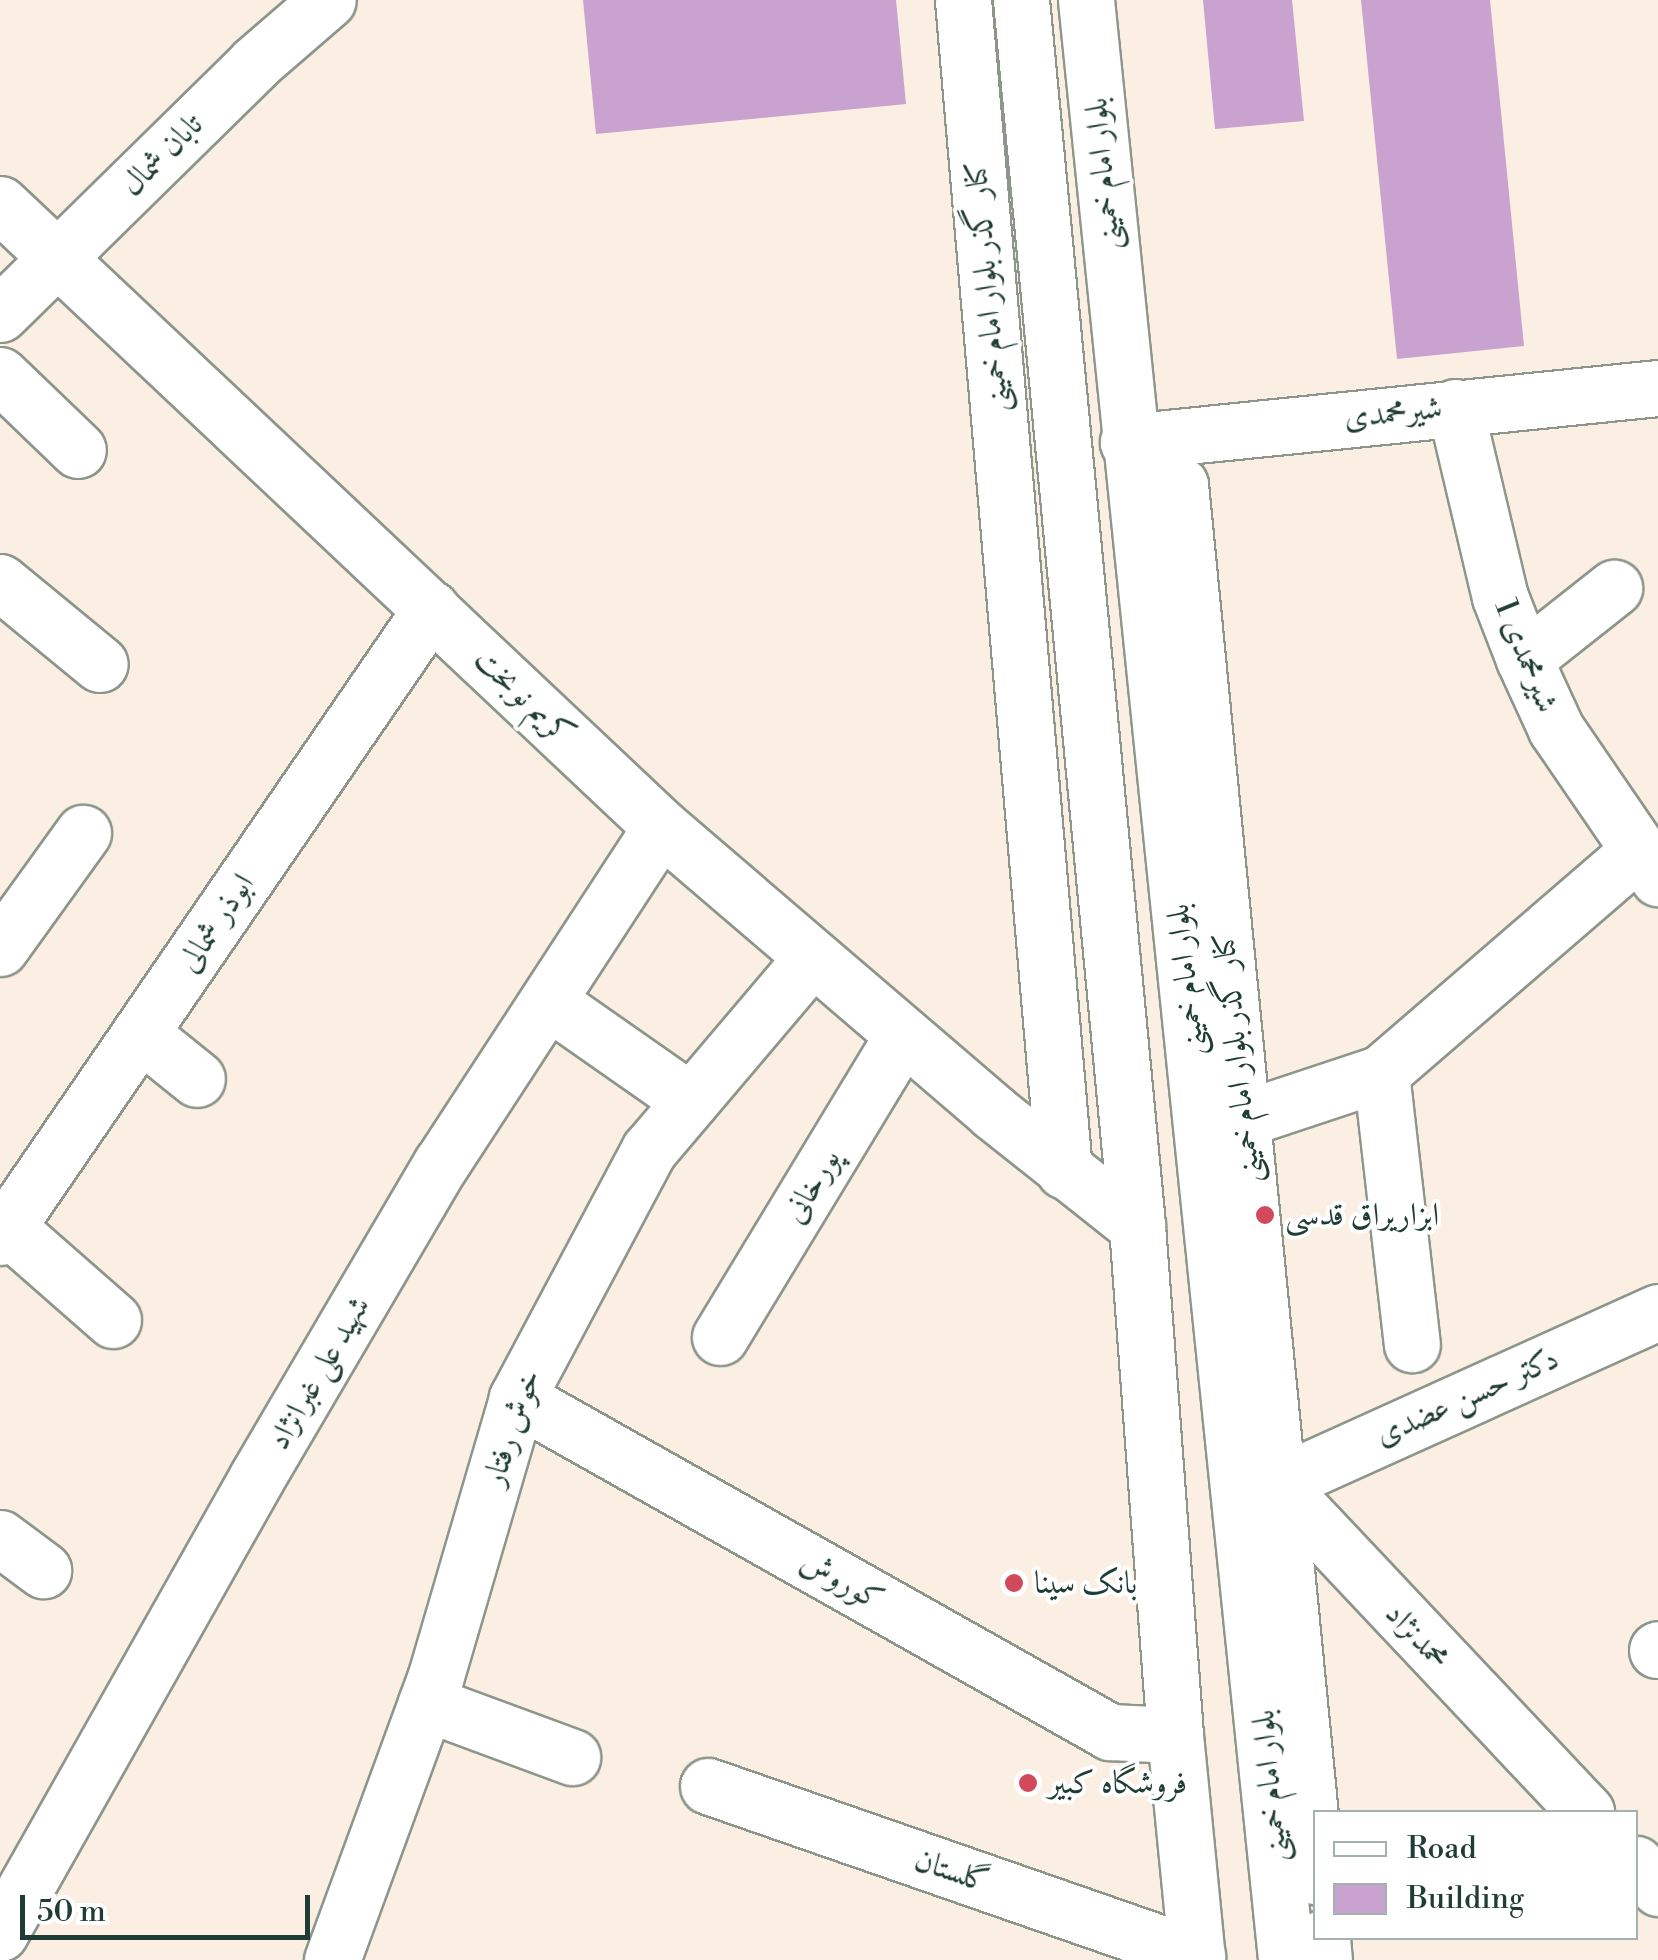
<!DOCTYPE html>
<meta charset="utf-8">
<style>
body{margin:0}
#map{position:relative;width:1658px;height:1960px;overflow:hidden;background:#faefe2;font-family:"Libre Bodoni",Amiri,serif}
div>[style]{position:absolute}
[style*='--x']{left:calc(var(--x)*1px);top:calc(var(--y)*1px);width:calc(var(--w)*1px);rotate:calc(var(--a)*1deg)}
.building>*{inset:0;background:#c9a2d0}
.roads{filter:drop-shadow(2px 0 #8c968b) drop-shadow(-2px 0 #8c968b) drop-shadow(0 2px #8c968b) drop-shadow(0 -2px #8c968b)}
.minor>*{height:55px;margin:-27.5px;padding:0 27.5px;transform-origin:27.5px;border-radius:27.5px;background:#fff}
.major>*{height:55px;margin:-27.5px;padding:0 27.5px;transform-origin:27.5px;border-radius:27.5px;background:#fff}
.dots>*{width:28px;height:28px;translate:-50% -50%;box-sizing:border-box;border:5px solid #fff;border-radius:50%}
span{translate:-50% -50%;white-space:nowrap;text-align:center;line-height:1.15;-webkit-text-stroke:8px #fff;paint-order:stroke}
.street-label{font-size:32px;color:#1f3d34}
.poi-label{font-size:32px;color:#1f3d34}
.left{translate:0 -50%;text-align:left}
.legend{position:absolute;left:1313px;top:1810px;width:325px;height:130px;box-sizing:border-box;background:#fff;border:2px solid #a5b1ae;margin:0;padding:12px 18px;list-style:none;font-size:30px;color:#1f3d34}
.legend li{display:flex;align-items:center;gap:20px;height:50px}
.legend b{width:50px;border:2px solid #a5b1ae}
.scale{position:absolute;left:20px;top:1895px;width:290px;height:45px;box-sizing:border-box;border:5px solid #1f3d34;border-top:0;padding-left:12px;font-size:30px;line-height:35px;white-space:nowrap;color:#1f3d34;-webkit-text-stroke:8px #fff;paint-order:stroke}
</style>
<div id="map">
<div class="building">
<i style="clip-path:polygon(583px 0,896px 0,906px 104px,596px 134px)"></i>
<i style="clip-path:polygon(1203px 0,1292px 0,1304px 121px,1215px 129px)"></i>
<i style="clip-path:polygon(1361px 0,1490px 0,1524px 346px,1397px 359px)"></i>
</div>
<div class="roads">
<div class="minor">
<i style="--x:963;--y:0;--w:1175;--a:85.07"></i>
<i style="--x:0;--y:204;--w:908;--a:43.3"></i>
<i style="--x:661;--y:827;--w:438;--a:40.6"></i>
<i style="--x:993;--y:1112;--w:184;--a:38.4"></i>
<i style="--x:0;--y:314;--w:358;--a:-44.5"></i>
<i style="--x:255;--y:63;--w:96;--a:-40.8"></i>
<i style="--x:0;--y:375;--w:108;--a:43.9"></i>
<i style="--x:1455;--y:407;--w:195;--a:76.7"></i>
<i style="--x:1500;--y:597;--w:66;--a:68.8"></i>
<i style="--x:1524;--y:659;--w:77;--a:65.4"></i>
<i style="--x:1556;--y:729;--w:181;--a:55.6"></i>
<i style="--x:1128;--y:442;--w:67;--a:39.6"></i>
<i style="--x:1180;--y:485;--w:1398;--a:84.42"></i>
<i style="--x:1128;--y:442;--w:533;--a:-5.82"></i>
<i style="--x:0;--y:582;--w:129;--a:39.4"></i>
<i style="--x:1524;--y:659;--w:115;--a:-38.3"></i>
<i style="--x:0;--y:948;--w:142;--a:-54.2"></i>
<i style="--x:548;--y:1001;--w:174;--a:35"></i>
<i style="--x:140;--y:1033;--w:73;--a:38.9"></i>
<i style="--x:1381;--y:1073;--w:273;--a:83.5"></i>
<i style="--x:1243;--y:1119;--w:145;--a:-18.4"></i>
<i style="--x:1381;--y:1073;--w:341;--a:-40.8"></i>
<i style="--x:7;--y:1227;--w:141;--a:41.3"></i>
<i style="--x:0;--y:1237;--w:762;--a:-55.54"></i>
<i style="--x:720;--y:1337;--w:353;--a:-58.8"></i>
<i style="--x:517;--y:1398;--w:681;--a:29.39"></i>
<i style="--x:1110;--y:1732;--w:65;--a:2.6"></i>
<i style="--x:1277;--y:1484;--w:418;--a:-24.3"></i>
<i style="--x:1269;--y:1485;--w:8;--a:-7"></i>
<i style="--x:1277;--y:1484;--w:451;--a:46.7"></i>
<i style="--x:0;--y:1538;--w:54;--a:36.7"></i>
<i style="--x:1657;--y:1650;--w:1;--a:-45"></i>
<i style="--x:426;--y:1703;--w:156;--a:20.3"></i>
<i style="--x:708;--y:1786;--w:518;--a:19.17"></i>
<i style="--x:1636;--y:1864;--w:33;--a:47"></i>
<i style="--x:0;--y:1933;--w:523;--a:-60.59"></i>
<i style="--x:257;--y:1477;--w:363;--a:-59.6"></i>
<i style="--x:441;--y:1164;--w:402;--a:-56.9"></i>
<i style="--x:1322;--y:1938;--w:22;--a:85"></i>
<i style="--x:332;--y:1960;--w:299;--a:-69.9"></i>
<i style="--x:435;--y:1679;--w:293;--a:-73.7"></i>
<i style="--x:517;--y:1398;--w:281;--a:-62"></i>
<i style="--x:649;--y:1150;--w:252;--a:-49.7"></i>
</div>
<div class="major">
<i style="--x:1021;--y:0;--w:1231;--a:84.59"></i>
<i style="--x:1137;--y:1226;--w:510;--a:85.73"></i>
<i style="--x:1175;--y:1735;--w:226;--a:84.4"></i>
<i style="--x:1086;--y:0;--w:1970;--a:84.17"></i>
</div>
</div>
<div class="dots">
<i style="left:1265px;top:1215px;background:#d1495b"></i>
<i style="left:1014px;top:1583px;background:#d1495b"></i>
<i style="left:1028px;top:1783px;background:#d1495b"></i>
</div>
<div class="street-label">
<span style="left:162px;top:155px;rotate:-45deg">تابان شمال</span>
<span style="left:1103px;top:174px;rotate:-95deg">بلوار امام خمینی</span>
<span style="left:987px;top:287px;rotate:-95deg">کنار گذر بلوار امام خمینی</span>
<span style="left:1393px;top:413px;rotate:-6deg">شیرمحمدی</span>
<span style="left:1526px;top:656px;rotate:68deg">شیرمحمدی 1</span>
<span style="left:524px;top:697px;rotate:44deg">کریم نوبخت</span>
<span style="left:216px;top:923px;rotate:-56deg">ابوذر شمالی</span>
<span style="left:1186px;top:980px;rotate:-96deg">بلوار امام خمینی</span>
<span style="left:1237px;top:1058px;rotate:-96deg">کنار گذر بلوار امام خمینی</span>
<span style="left:812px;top:1186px;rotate:-59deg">پورخانی</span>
<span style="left:319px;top:1373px;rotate:-60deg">شهید علی غبرانژاد</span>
<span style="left:1467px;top:1397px;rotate:-24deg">دکتر حسن عضدی</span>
<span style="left:512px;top:1428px;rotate:-71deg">خوش رفتار</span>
<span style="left:842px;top:1581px;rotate:29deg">کوروش</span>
<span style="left:1417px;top:1636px;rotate:47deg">محمدنژاد</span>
<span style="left:1270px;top:1786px;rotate:-95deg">بلوار امام خمینی</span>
<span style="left:952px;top:1871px;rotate:19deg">گلستان</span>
</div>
<div class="poi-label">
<span class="left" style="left:1285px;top:1215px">ابزاریراق قدسی</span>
<span class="left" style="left:1034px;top:1583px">بانک سینا</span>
<span class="left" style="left:1048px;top:1783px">فروشگاه کبیر</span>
</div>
<ul class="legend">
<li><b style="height:12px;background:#fff"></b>Road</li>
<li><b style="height:28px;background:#c9a2d0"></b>Building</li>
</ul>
<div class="scale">50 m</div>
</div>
